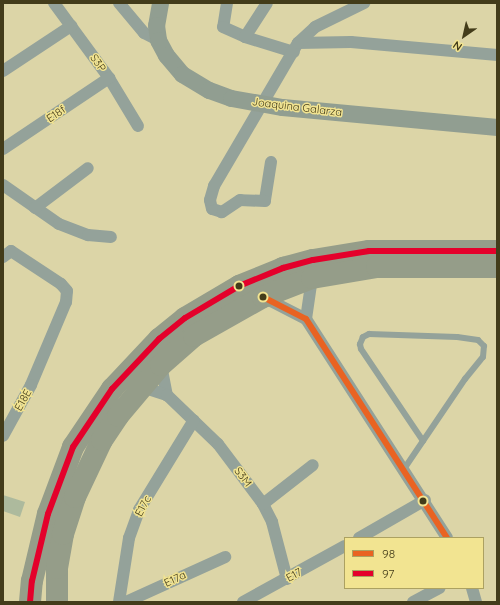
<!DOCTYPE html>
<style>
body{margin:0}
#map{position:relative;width:500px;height:605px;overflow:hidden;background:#dcd5a7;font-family:Quicksand,sans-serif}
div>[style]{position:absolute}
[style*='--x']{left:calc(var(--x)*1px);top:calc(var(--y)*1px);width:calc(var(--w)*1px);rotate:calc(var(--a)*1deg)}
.building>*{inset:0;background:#adba9d}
.lane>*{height:6px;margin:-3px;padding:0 3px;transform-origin:3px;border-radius:3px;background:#94a29a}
.street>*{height:12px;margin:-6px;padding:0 6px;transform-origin:6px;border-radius:6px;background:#94a29a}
.secondary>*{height:17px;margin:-8.5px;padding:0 8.5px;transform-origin:8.5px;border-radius:8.5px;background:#919e91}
.highway>*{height:22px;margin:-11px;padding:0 11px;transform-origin:11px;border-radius:11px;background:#959d89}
.bus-1>*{height:6px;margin:-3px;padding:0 3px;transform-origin:3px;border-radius:3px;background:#e96322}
.bus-2>*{height:6px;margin:-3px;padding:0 3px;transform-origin:3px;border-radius:3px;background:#e4002b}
.dots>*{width:11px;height:11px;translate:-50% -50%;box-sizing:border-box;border:2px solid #f2e491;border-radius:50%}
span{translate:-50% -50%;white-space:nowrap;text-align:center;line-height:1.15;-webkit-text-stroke:3px #f2e491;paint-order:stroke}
.street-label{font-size:11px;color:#433c1a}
.frame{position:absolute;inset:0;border:4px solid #433c1a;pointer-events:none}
.legend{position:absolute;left:344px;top:537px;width:140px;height:52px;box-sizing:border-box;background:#f2e491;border:1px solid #aca161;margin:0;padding:5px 7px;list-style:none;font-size:12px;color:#433c1a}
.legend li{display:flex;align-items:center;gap:8px;height:20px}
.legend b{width:20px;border:1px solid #aca161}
.north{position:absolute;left:444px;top:16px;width:40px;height:40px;-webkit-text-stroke:3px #f2e491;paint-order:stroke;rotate:214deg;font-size:11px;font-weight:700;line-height:16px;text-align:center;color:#433c1a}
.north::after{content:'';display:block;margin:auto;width:14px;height:18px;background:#433c1a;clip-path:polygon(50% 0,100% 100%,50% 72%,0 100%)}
</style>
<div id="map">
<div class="building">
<i style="clip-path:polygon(3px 495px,25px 502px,20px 517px,3px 511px)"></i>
</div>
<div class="lane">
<i style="--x:404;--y:469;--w:109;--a:-55.9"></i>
<i style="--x:465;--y:379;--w:28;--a:-51"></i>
<i style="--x:483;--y:357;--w:11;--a:-85"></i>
<i style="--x:484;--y:346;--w:8;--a:-135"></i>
<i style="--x:478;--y:340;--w:21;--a:-172"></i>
<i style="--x:457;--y:337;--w:88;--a:-178"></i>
<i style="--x:369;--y:334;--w:7;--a:153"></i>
<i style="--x:363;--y:337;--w:8;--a:113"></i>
<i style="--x:360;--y:344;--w:5;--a:79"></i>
<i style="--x:361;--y:349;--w:111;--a:56"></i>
</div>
<div class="street">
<i style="--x:54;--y:3;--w:93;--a:53.7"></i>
<i style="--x:109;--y:78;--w:56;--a:58.9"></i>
<i style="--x:119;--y:3;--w:39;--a:50"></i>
<i style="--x:144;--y:33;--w:16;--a:27"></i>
<i style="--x:227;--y:3;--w:24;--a:99"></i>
<i style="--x:223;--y:27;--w:24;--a:24"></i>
<i style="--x:245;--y:37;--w:51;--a:17"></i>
<i style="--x:245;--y:37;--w:40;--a:-57.1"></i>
<i style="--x:298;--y:43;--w:53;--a:-1.1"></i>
<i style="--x:351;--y:42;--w:147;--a:5.1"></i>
<i style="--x:3;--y:71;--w:82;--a:-33.5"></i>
<i style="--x:3;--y:149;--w:128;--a:-33.8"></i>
<i style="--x:271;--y:162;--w:39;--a:99"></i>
<i style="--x:265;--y:201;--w:25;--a:-178"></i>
<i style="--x:240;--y:200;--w:22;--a:146"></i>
<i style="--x:222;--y:212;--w:10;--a:-163"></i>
<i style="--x:212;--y:209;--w:9;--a:-103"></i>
<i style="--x:210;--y:200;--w:15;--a:-74"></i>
<i style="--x:214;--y:186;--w:166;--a:-59.6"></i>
<i style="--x:298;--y:43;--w:23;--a:-43"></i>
<i style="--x:315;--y:27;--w:55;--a:-26.1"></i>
<i style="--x:3;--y:185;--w:68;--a:34.9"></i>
<i style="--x:59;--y:224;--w:31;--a:21"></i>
<i style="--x:88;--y:235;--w:23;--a:5"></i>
<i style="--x:35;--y:208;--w:66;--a:-37"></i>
<i style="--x:3;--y:257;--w:10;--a:-37"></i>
<i style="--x:11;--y:251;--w:60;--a:33.4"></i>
<i style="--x:61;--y:284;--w:9;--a:49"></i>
<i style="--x:67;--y:291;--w:11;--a:95"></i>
<i style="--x:66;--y:302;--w:90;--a:112.9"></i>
<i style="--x:31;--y:385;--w:58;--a:118.8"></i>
<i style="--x:263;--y:297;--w:48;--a:27.1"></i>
<i style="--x:306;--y:319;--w:260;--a:57.2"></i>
<i style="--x:306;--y:319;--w:41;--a:-81.7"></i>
<i style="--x:161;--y:365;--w:31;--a:79"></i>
<i style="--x:142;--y:387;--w:26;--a:18"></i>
<i style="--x:167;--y:395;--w:71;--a:43.9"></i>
<i style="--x:218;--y:444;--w:75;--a:53.1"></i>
<i style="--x:263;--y:504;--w:20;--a:63"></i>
<i style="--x:272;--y:522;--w:59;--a:75.3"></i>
<i style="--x:263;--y:504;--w:63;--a:-38"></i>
<i style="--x:359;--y:538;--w:76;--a:-29.9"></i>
<i style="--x:472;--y:588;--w:15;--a:74"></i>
<i style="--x:119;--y:602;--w:65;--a:-81.1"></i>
<i style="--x:129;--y:538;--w:30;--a:-70"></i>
<i style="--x:139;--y:510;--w:105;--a:-58.6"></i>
<i style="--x:126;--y:602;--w:109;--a:-24.4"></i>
<i style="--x:243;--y:602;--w:116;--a:-28.8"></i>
<i style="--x:413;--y:602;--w:30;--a:-28"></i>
</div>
<div class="secondary">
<i style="--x:160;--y:3;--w:22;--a:100"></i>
<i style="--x:156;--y:25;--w:15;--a:82"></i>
<i style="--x:158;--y:40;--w:17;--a:62"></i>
<i style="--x:166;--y:55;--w:25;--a:50"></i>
<i style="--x:182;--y:74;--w:31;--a:31"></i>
<i style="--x:209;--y:90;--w:23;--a:20"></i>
<i style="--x:231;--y:98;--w:52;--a:10"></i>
<i style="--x:282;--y:107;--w:216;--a:5.3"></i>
</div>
<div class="highway">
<i style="--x:30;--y:602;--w:21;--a:-85"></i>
<i style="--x:32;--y:581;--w:69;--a:-76.6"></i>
<i style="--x:48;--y:514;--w:72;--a:-69.5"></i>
<i style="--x:73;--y:447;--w:70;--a:-56.1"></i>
<i style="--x:112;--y:389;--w:69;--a:-46.8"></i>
<i style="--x:159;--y:339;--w:33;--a:-39"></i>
<i style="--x:185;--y:318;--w:63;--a:-30.7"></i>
<i style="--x:239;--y:286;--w:48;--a:-22.2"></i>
<i style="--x:283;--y:268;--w:31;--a:-15"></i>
<i style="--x:313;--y:260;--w:57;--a:-9.1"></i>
<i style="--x:369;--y:251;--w:128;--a:0"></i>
<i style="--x:57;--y:602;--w:34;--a:-90"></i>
<i style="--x:57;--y:568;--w:35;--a:-80"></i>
<i style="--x:63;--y:534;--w:39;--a:-72"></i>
<i style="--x:75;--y:497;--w:63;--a:-64.7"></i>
<i style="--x:102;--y:440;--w:29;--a:-56"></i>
<i style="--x:118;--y:416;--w:67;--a:-49.9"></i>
<i style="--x:161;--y:365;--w:44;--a:-41.3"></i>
<i style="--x:194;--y:336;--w:79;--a:-29.5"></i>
<i style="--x:263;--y:297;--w:53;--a:-21.2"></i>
<i style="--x:312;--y:278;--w:66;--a:-9.6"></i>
<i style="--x:377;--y:267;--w:120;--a:0"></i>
</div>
<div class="bus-1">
<i style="--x:263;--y:297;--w:48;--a:27.1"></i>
<i style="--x:306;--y:319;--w:260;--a:57.2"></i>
</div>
<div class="bus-2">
<i style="--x:30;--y:602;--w:21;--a:-85"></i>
<i style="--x:32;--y:581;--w:69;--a:-76.6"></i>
<i style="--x:48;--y:514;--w:72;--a:-69.5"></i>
<i style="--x:73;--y:447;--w:70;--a:-56.1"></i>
<i style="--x:112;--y:389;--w:69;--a:-46.8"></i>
<i style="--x:159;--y:339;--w:33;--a:-39"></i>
<i style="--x:185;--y:318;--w:63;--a:-30.7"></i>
<i style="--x:239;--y:286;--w:48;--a:-22.2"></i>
<i style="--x:283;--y:268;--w:31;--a:-15"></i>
<i style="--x:313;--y:260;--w:57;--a:-9.1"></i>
<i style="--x:369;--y:251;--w:128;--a:0"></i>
</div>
<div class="dots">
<i style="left:239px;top:286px;background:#433c1a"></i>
<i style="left:263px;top:297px;background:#433c1a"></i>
<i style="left:423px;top:501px;background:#433c1a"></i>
</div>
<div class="street-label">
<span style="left:98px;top:63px;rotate:55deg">S3P</span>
<span style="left:297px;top:107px;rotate:7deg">Joaquina Galarza</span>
<span style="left:56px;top:114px;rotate:-34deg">E18f</span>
<span style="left:23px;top:400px;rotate:-61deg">E18E</span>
<span style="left:243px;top:477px;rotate:53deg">S3M</span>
<span style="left:143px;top:506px;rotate:-62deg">E17c</span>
<span style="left:294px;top:575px;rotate:-29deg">E17</span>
<span style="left:175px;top:579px;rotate:-25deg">E17a</span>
</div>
<div class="frame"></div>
<ul class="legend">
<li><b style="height:5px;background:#e96322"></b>98</li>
<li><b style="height:5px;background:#e4002b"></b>97</li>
</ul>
<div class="north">N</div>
</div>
